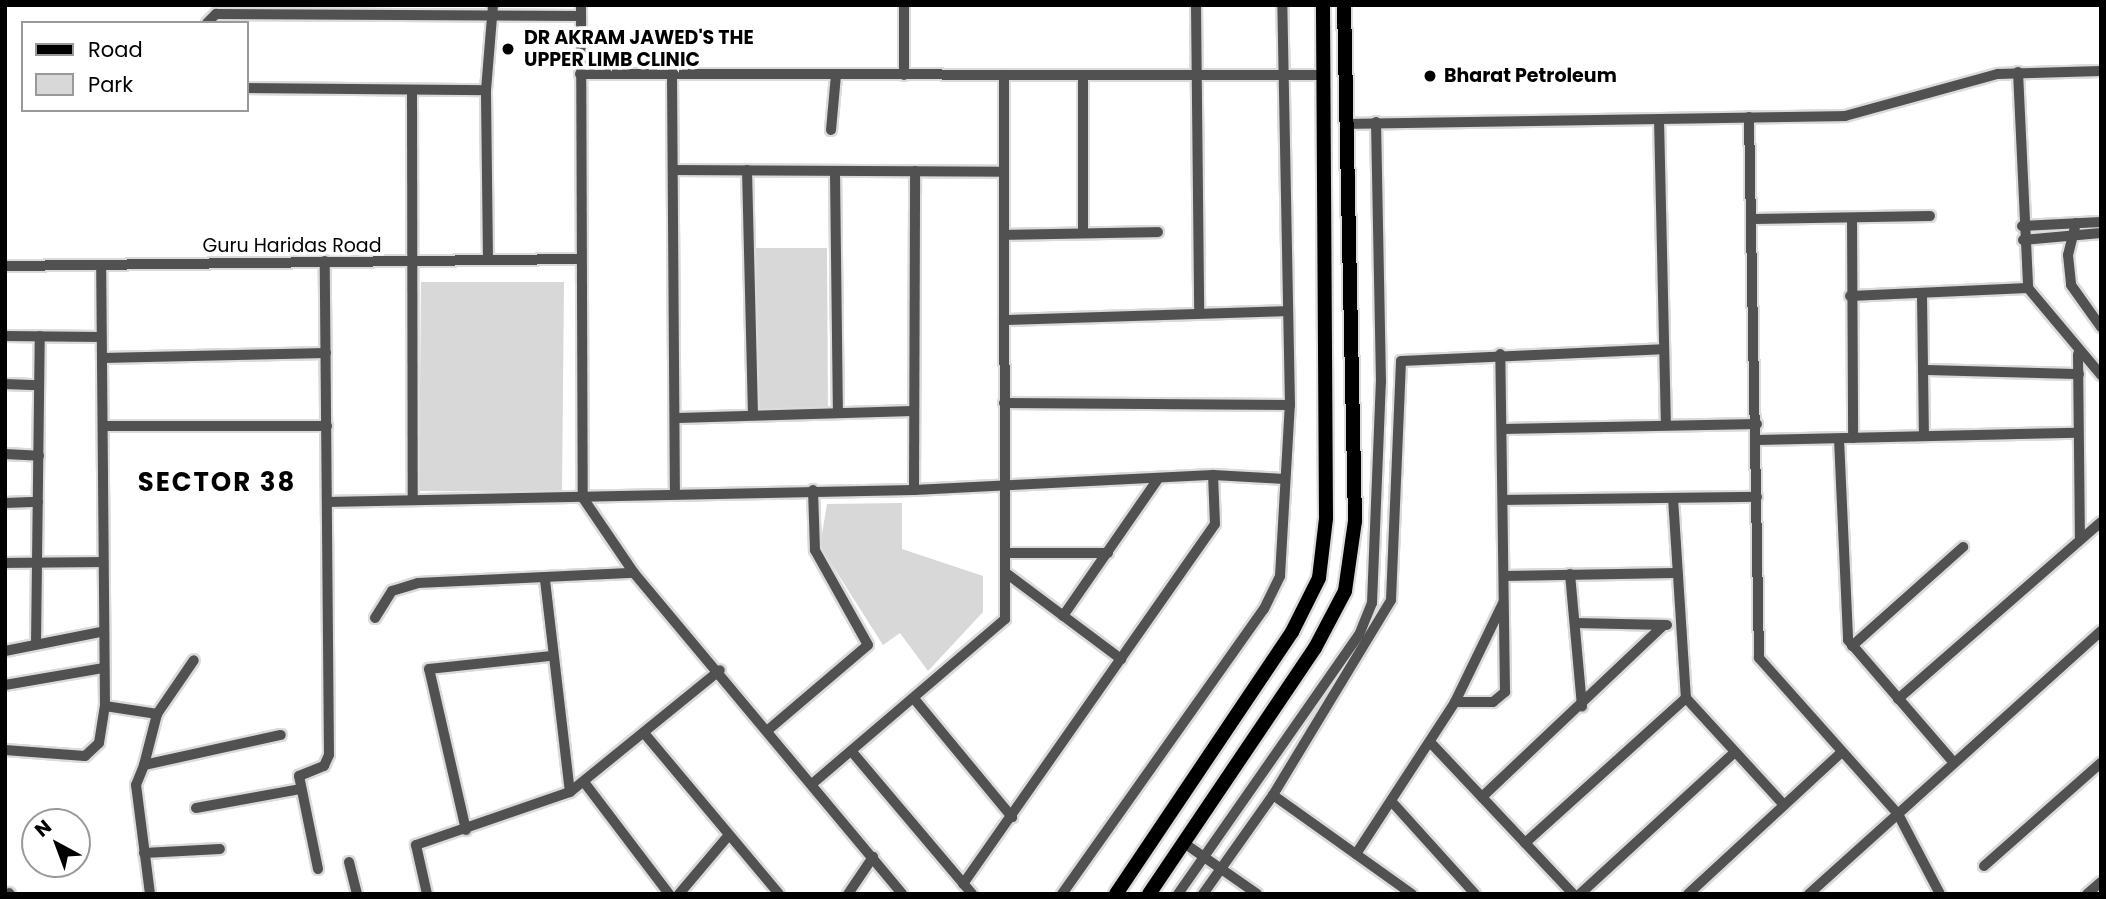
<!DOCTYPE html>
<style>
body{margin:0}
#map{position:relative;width:2106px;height:899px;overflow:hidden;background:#fff;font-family:Poppins,sans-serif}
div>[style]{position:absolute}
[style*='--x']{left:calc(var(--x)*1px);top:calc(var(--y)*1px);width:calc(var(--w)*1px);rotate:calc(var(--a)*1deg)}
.green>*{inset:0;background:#d8d8d8}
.roads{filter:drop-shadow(2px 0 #dbdbdb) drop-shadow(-2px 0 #dbdbdb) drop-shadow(0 2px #dbdbdb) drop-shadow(0 -2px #dbdbdb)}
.minor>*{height:10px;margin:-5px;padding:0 5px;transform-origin:5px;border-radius:5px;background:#515151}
.major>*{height:14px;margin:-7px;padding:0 7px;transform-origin:7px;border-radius:7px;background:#000}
.dots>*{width:19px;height:19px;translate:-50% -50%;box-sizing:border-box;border:4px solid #fff;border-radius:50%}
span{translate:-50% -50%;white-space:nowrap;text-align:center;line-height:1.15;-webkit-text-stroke:7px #fff;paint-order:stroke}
.poi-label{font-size:19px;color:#000;font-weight:700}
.left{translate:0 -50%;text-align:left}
.street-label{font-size:19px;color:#000}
.district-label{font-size:26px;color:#000;font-weight:700;letter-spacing:2px}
.frame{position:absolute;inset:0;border:7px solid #000;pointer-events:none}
.legend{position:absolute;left:21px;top:21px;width:228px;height:91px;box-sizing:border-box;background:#fff;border:2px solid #999;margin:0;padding:9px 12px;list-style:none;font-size:21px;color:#000}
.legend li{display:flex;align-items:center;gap:14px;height:35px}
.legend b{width:35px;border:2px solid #999}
.north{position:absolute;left:21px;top:808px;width:70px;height:70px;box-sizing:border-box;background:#fff;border:2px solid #999;border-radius:50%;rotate:319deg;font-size:19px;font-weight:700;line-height:28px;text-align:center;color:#000}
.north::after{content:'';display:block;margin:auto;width:24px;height:32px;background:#000;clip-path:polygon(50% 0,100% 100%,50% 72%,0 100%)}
</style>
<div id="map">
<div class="green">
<i style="clip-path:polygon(756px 248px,827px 248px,828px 410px,757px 411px)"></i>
<i style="clip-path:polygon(421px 282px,564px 282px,562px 492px,419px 491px)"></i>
<i style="clip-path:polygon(902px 503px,902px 549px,983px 576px,983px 612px,928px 671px,900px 633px,883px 645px,820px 546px,827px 504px)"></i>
</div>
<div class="roads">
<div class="minor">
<i style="--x:581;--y:5;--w:493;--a:89.8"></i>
<i style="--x:583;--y:498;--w:91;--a:55.8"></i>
<i style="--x:634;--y:573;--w:418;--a:50.1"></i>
<i style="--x:1196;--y:5;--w:307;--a:89.4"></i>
<i style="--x:207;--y:23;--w:13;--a:-45"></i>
<i style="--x:216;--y:14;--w:365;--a:0.3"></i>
<i style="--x:2018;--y:72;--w:216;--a:87.3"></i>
<i style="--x:2028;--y:288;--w:114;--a:50"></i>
<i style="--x:580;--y:74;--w:743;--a:0.08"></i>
<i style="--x:904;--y:75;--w:70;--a:-90"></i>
<i style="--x:672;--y:76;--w:414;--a:89.6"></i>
<i style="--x:247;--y:88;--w:239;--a:0.5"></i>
<i style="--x:412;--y:90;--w:406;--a:89.9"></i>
<i style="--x:1749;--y:117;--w:541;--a:88.94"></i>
<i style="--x:1759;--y:658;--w:209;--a:48.3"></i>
<i style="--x:1898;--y:814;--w:90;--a:62.3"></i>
<i style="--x:1659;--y:119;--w:306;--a:88.7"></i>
<i style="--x:1348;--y:124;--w:497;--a:-0.9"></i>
<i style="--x:1845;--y:116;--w:159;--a:-15.4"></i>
<i style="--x:1998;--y:74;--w:103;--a:-1.7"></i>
<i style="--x:831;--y:130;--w:55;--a:-84.8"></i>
<i style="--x:675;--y:170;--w:328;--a:0.3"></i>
<i style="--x:747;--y:170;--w:245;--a:88.6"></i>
<i style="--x:835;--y:173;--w:240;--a:89.3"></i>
<i style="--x:1852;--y:218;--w:220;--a:89.7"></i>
<i style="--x:1754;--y:219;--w:176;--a:-1"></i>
<i style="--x:2076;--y:223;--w:33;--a:104"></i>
<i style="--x:2068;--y:255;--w:30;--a:84"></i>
<i style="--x:2071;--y:285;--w:52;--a:54.5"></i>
<i style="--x:2022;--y:226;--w:79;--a:-2.9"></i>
<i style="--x:1083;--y:232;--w:157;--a:-90"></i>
<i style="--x:1004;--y:235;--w:154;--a:-1.1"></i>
<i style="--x:2023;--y:240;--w:78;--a:-5.1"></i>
<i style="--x:488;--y:259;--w:169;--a:-90.7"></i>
<i style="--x:486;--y:90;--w:85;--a:-85.3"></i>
<i style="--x:5;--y:266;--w:574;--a:-0.7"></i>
<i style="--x:1850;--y:296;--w:178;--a:-2.6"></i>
<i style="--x:1922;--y:296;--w:137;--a:89.2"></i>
<i style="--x:1004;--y:320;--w:282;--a:-1.8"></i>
<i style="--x:5;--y:336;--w:96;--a:0.6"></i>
<i style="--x:2078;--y:354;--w:185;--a:89.4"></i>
<i style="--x:102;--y:358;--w:224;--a:-1.3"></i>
<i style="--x:1923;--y:370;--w:156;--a:1.5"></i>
<i style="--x:5;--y:384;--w:33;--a:2"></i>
<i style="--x:1004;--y:403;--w:286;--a:0.4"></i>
<i style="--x:678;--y:418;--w:235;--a:-1.7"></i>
<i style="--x:105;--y:426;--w:222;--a:0"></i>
<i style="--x:1503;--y:429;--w:254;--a:-1.1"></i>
<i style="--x:1839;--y:439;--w:201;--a:87.4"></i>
<i style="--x:1848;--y:640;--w:162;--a:49.2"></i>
<i style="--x:1758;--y:440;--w:319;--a:-1.3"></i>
<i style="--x:5;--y:454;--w:34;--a:3"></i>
<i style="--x:914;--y:490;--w:319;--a:-89.8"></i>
<i style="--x:1673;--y:498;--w:200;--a:86.3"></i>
<i style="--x:1686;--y:698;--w:145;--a:47.5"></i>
<i style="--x:1504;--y:500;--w:253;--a:-0.7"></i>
<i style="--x:327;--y:502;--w:587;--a:-1.17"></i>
<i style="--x:914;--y:490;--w:299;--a:-2.9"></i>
<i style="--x:1213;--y:475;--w:72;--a:3.2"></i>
<i style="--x:5;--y:503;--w:33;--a:-2"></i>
<i style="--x:1006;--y:553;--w:102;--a:0"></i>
<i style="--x:5;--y:563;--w:96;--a:-0.6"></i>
<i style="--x:1006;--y:573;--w:144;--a:36.8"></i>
<i style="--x:1570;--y:574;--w:133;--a:84.8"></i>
<i style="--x:1505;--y:576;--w:170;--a:-1"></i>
<i style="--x:545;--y:580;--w:213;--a:83.3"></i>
<i style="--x:1063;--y:616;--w:165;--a:-55.3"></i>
<i style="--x:375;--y:618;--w:32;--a:-58"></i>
<i style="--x:392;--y:591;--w:27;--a:-17"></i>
<i style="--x:418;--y:583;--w:216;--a:-2.7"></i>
<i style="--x:1575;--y:623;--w:92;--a:1.2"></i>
<i style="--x:36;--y:644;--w:308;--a:-89.3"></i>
<i style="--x:1852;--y:646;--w:149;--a:-41.7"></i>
<i style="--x:5;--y:651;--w:98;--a:-11.2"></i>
<i style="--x:5;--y:685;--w:99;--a:-9.8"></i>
<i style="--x:1898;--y:699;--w:269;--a:-41.1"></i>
<i style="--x:916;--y:701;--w:151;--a:50.4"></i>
<i style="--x:1455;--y:702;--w:38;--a:0"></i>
<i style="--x:1493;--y:702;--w:16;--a:-40"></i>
<i style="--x:1505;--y:692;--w:338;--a:-90.8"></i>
<i style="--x:105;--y:706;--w:53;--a:8.7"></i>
<i style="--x:768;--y:730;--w:131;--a:-40.4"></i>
<i style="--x:868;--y:645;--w:109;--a:-119.2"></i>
<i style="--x:815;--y:550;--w:60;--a:-91.9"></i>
<i style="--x:644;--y:733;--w:210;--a:50"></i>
<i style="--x:1430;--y:742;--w:209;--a:46.7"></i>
<i style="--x:5;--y:750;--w:80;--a:4.3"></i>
<i style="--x:85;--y:756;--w:19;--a:-43"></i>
<i style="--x:99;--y:743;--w:37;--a:-81"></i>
<i style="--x:105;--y:706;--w:440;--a:-90.5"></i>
<i style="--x:853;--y:753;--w:185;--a:49.8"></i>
<i style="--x:144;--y:765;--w:53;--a:-75.7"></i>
<i style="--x:157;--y:714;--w:65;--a:-55.6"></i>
<i style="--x:584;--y:782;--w:141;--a:52.8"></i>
<i style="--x:812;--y:784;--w:254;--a:-40.5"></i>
<i style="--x:1005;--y:619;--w:543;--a:-90.11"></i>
<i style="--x:1273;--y:795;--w:171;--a:35.5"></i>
<i style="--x:1482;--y:797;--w:250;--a:-43.4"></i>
<i style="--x:1392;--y:802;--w:124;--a:47.9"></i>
<i style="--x:196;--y:808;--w:107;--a:-10.3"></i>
<i style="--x:466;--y:830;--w:165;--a:-102.9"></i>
<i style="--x:429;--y:669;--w:123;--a:-6.1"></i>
<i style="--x:1184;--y:843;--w:89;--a:34.9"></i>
<i style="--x:1525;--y:843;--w:217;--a:-42"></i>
<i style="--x:144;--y:853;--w:76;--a:-3"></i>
<i style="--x:1356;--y:854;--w:181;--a:-56.9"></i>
<i style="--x:1455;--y:702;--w:110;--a:-64.1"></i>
<i style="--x:349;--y:862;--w:33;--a:76"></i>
<i style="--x:1984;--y:866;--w:156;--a:-41.4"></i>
<i style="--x:318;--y:869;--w:95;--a:-101.5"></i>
<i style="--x:299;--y:776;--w:27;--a:-22"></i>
<i style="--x:324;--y:766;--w:12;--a:-66"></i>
<i style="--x:329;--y:755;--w:494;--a:-90.5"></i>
<i style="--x:963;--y:884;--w:439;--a:-55"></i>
<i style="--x:1215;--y:524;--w:49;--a:-92.3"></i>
<i style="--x:9;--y:893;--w:1;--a:45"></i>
<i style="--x:150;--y:894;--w:110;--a:-97.3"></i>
<i style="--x:136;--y:785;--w:22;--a:-68"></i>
<i style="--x:144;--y:765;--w:140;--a:-12.4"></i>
<i style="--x:427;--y:894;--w:50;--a:-102.7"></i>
<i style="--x:416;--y:845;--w:163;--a:-19"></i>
<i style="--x:570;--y:792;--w:193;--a:-39.1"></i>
<i style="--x:679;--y:894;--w:76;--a:-49.8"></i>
<i style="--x:848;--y:894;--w:45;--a:-56"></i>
<i style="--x:1062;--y:894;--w:349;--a:-54.7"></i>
<i style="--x:1264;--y:609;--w:37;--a:-64"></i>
<i style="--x:1280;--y:576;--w:171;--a:-86.7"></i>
<i style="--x:1290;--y:405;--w:400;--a:-91.1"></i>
<i style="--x:1178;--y:894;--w:316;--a:-55.1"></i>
<i style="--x:1359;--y:635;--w:35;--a:-68"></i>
<i style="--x:1372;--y:603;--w:221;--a:-87.7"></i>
<i style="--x:1381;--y:382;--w:260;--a:-91.1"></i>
<i style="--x:1203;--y:894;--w:121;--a:-54.7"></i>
<i style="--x:1273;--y:795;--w:228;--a:-58.8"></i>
<i style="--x:1391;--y:600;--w:239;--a:-87.6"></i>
<i style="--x:1401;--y:361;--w:262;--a:-2.6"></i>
<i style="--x:1580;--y:894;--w:207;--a:-42.5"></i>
<i style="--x:1688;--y:894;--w:208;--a:-42.7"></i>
<i style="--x:1809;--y:894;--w:393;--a:-42"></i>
<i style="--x:2087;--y:894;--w:18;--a:-41"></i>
</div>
<div class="major">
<i style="--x:1116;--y:894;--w:316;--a:-56.1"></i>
<i style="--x:1292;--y:632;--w:60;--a:-63.4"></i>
<i style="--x:1319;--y:578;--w:60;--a:-83.3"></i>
<i style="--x:1326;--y:518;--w:513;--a:-90.34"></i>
<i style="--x:1149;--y:894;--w:297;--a:-56"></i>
<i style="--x:1315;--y:648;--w:64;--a:-62.2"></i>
<i style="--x:1345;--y:591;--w:71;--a:-81.9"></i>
<i style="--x:1355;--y:521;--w:516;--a:-91.22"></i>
</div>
</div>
<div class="dots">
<i style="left:508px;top:49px;background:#000"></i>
<i style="left:1430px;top:76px;background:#000"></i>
</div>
<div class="poi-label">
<span class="left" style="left:524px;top:49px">DR AKRAM JAWED'S THE<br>UPPER LIMB CLINIC</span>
<span class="left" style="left:1444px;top:76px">Bharat Petroleum</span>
</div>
<div class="street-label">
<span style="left:292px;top:246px">Guru Haridas Road</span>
</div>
<div class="district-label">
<span style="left:217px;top:483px">SECTOR 38</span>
</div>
<div class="frame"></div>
<ul class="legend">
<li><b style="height:9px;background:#000"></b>Road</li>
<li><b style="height:19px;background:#d8d8d8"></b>Park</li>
</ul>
<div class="north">N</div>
</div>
